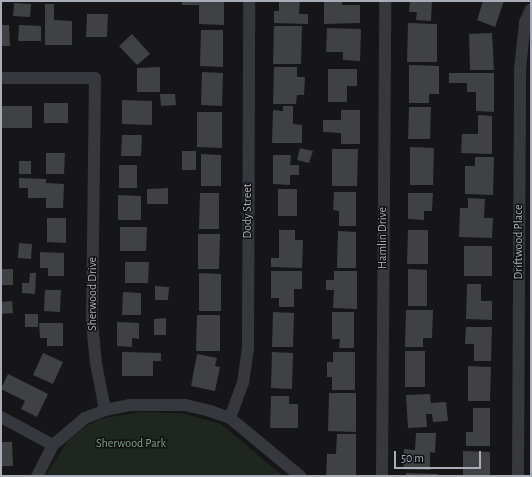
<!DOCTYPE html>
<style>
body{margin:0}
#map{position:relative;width:532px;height:477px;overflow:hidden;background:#161618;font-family:"Alegreya Sans",sans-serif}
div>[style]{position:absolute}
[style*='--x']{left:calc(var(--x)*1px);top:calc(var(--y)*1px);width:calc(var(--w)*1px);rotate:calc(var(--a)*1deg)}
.green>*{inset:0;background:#1e261f}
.building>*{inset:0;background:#404145}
.street>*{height:12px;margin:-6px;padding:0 6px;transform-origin:6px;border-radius:6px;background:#37383d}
span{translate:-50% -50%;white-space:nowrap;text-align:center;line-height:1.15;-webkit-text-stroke:3px #111113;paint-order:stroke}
.street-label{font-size:12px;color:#a8adb8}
.park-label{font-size:12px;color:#7fa381}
.frame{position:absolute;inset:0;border:2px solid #a8adb8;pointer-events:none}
.scale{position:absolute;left:394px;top:451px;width:87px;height:18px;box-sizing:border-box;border:2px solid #a8adb8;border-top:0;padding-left:5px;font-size:12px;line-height:14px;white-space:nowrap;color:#a8adb8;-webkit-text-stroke:3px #111113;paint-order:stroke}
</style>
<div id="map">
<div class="green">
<i style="clip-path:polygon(139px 412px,181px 413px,221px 424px,283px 476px,45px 476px,67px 442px,83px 428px,100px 419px)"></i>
</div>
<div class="building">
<i style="clip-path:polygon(182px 1px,224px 1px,224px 25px,199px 24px,199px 5px,182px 5px)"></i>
<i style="clip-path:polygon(279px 1px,300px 1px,299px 14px,308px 14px,308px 24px,274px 23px,274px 11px,279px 11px)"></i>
<i style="clip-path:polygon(324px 1px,342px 1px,342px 5px,360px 5px,360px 23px,324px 24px)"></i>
<i style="clip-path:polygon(410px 1px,432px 1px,431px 21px,416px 20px,417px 12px,409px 12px)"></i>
<i style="clip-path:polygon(483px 1px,504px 1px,495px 27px,477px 20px)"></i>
<i style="clip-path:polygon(14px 3px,31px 4px,30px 17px,13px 16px)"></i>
<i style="clip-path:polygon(45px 4px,54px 4px,54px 20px,72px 21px,72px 45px,45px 45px)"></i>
<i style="clip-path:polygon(87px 14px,108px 14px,107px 37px,86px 37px)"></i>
<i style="clip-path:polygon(408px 23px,437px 24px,437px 62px,407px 62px)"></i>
<i style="clip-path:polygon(1px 25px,9px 25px,10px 46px,1px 46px)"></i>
<i style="clip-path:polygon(19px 25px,41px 26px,41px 41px,18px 41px)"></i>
<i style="clip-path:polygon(274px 26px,302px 26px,301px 64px,273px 64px)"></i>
<i style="clip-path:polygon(327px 28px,361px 29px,360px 61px,343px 60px,343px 52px,326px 52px)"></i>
<i style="clip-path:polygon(201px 30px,223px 30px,223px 67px,200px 66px)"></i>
<i style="clip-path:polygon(492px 33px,494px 70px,470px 70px,469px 34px)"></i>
<i style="clip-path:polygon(132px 34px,150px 54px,137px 65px,119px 46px)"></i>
<i style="clip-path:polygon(409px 65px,439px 66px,439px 94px,429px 94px,429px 103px,409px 103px)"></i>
<i style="clip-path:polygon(160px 67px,160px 92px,137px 92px,137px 68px)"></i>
<i style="clip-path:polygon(274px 67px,297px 67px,297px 77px,305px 77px,304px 95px,297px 95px,296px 104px,273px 104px)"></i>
<i style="clip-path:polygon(328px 69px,357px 69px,357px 86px,347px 86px,347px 102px,328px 102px)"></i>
<i style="clip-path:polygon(202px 72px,223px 73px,222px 106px,201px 105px)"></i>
<i style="clip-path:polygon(449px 73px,494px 73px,494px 112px,476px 111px,476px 92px,467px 92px,467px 83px,449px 83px)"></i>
<i style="clip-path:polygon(160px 94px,175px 94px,176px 105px,161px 106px)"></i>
<i style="clip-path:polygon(122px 100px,152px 101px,152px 125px,122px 124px)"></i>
<i style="clip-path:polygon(44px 103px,68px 103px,68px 123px,44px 123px)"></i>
<i style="clip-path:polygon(1px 106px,32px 106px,32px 128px,1px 128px)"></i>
<i style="clip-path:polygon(283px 106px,293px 106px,293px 124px,302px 125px,302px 143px,272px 143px,273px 110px,283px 111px)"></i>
<i style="clip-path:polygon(409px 107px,431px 107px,430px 139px,408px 139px)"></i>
<i style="clip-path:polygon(341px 110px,360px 110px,360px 144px,341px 144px,341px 133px,323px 132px,323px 120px,341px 120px)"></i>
<i style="clip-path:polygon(197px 112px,222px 112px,222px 148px,197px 147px)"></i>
<i style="clip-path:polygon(478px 115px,492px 116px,492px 154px,461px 153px,462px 134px,478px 134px)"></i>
<i style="clip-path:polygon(122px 135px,142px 135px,141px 156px,121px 156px)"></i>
<i style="clip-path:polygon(410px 147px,434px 148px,433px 185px,410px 185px)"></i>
<i style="clip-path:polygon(300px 148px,313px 151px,309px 163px,297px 160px)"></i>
<i style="clip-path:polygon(332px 149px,358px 149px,357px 186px,332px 186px)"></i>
<i style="clip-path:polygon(182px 151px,196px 151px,196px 170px,182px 170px)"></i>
<i style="clip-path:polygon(46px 153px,65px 153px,64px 174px,46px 174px)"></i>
<i style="clip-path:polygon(201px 154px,221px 155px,221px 186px,201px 186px)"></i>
<i style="clip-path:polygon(273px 155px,291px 155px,290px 165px,299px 165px,299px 175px,290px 175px,290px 185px,273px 184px)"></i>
<i style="clip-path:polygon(475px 157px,494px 157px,493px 195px,465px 194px,465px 166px,475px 166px)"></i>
<i style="clip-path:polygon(19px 161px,31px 161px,31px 174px,19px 174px)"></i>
<i style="clip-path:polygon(119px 165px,137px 165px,137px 188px,119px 188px)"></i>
<i style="clip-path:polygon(19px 178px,46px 179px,46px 183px,64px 184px,63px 208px,46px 208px,46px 198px,28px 198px,28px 188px,19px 188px)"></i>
<i style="clip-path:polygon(168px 188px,168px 204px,147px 204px,147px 189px)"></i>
<i style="clip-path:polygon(278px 189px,297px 189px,297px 216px,278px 216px)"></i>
<i style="clip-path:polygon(334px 192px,356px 192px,356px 226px,339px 226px,339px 211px,333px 210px)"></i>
<i style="clip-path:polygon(200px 193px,219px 193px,219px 229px,199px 229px)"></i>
<i style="clip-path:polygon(408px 193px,433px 193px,432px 211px,424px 211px,424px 220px,408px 219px)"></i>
<i style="clip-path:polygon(118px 195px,141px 196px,141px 220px,118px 220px)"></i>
<i style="clip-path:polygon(468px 198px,485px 199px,484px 218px,493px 218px,492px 238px,459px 237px,460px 208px,468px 208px)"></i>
<i style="clip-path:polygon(47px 218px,66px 218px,66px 243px,47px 242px)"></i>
<i style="clip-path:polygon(120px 227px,147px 227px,146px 251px,120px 251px)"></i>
<i style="clip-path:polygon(279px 230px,295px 230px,295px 240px,303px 240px,302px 268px,271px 267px,271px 258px,279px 258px)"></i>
<i style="clip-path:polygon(408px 230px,428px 230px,428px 264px,407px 264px)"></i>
<i style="clip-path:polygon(338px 231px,356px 232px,356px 268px,337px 268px)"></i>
<i style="clip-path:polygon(198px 234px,220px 234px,219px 269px,198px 269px)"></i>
<i style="clip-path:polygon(19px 243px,32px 244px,31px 259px,18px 258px)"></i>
<i style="clip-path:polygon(464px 246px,492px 246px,492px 276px,464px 276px)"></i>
<i style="clip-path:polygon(40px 252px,64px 253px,64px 276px,48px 276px,48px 268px,40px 268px)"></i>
<i style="clip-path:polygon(125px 262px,149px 262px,148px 283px,125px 283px)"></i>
<i style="clip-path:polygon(1px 269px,13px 269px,13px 285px,1px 285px)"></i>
<i style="clip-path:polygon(408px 269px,427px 270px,427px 306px,408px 306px)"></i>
<i style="clip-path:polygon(271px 271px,302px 271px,302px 289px,294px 289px,294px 307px,279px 307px,279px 298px,271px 298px)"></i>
<i style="clip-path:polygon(334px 271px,357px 271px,357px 309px,333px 308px,334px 290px,326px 290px,326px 280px,334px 280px)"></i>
<i style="clip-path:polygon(30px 273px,36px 273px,35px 294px,22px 293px,22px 283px,29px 283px)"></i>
<i style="clip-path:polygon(199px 273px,221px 274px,221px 311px,199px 311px)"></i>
<i style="clip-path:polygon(467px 284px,481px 284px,481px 301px,492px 301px,492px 320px,466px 319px)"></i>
<i style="clip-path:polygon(155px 286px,169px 287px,168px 300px,155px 300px)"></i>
<i style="clip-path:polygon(45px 290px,61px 290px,60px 312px,44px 311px)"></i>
<i style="clip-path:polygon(123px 292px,141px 293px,141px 315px,122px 315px)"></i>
<i style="clip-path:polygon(12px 301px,13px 313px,1px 314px,1px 302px)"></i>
<i style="clip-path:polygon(406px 310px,433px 310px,432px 338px,423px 338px,423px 347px,405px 347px)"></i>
<i style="clip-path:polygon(273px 312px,294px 313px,293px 347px,272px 347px)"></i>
<i style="clip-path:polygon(332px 312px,354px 312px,354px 348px,339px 348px,340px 339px,332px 339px)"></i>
<i style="clip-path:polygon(25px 314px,38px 314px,38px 327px,25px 327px)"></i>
<i style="clip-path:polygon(197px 315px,220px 315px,220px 351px,196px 351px)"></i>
<i style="clip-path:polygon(166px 318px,166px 335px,154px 335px,154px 319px)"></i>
<i style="clip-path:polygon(117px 322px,139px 323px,139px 339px,132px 338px,132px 347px,117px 346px)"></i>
<i style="clip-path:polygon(39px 323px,63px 323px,63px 346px,47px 346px,47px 338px,40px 338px)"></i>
<i style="clip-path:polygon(466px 327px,492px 327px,491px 361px,474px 361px,474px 344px,465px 344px)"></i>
<i style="clip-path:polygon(405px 351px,425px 351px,425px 387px,405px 387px)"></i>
<i style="clip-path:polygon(122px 352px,161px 353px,161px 361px,153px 361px,153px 376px,122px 376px)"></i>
<i style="clip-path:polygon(272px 352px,293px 353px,292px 389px,271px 388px)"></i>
<i style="clip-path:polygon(333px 352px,355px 352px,355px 390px,332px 390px,332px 377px,327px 377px,327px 362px,333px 362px)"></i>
<i style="clip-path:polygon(43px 353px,63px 362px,53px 384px,33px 375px)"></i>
<i style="clip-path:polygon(197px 354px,217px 358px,215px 366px,220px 367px,215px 391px,191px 386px)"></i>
<i style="clip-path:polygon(468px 366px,491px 367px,490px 401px,468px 401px)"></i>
<i style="clip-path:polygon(8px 374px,48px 394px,37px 417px,21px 409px,25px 401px,1px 389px)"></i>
<i style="clip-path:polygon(329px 393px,356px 393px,356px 432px,328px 431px)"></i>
<i style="clip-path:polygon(430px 394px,431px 403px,446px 402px,448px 421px,433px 422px,432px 414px,426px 414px,427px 427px,408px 428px,406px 395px)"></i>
<i style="clip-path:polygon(271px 396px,289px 396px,289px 404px,298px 404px,298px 428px,270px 428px)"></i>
<i style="clip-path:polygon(473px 408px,490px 408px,490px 446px,466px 446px,466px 432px,473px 432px)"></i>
<i style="clip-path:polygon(416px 433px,436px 433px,435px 453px,430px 452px,430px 470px,403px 469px,404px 449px,415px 450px)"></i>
<i style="clip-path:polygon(337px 434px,356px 434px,356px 476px,326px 476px,327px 454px,336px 454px)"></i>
<i style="clip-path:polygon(1px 442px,12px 442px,13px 466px,1px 466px)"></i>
<i style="clip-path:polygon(463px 451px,490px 452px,490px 476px,463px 476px)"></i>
<i style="clip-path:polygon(406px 473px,438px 474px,438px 476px,406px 476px)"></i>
</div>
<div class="street">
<i style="--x:1;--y:78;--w:94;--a:0"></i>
<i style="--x:95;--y:78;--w:245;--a:90.7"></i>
<i style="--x:92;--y:323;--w:40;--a:84.3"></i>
<i style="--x:96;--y:363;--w:48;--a:79.2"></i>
<i style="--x:105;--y:410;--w:22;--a:158"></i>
<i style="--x:85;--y:418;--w:42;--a:139.8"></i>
<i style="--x:53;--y:445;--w:35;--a:117"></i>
<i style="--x:105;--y:410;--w:25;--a:-11"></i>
<i style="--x:130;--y:405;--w:55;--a:0"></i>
<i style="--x:185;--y:405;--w:26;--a:13"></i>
<i style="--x:210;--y:411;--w:21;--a:19"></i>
<i style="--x:230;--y:418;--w:91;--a:39.6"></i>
<i style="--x:1;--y:417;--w:59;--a:28.3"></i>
<i style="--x:230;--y:418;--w:37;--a:-70"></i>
<i style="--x:243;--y:383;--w:35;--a:-82"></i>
<i style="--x:248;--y:348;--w:347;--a:-89.8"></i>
<i style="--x:382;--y:476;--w:475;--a:-89.6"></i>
<i style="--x:518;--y:476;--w:406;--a:-89.7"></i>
<i style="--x:520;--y:70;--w:48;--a:-84.1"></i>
<i style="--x:525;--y:22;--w:14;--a:-65"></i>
</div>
<div class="street-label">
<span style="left:248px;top:211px;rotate:-90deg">Dody Street</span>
<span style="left:383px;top:238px;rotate:-90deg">Hamlin Drive</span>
<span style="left:519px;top:242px;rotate:-90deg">Driftwood Place</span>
<span style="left:93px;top:294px;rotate:-90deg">Sherwood Drive</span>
</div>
<div class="park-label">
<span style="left:131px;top:444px">Sherwood Park</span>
</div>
<div class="frame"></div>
<div class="scale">50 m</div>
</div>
